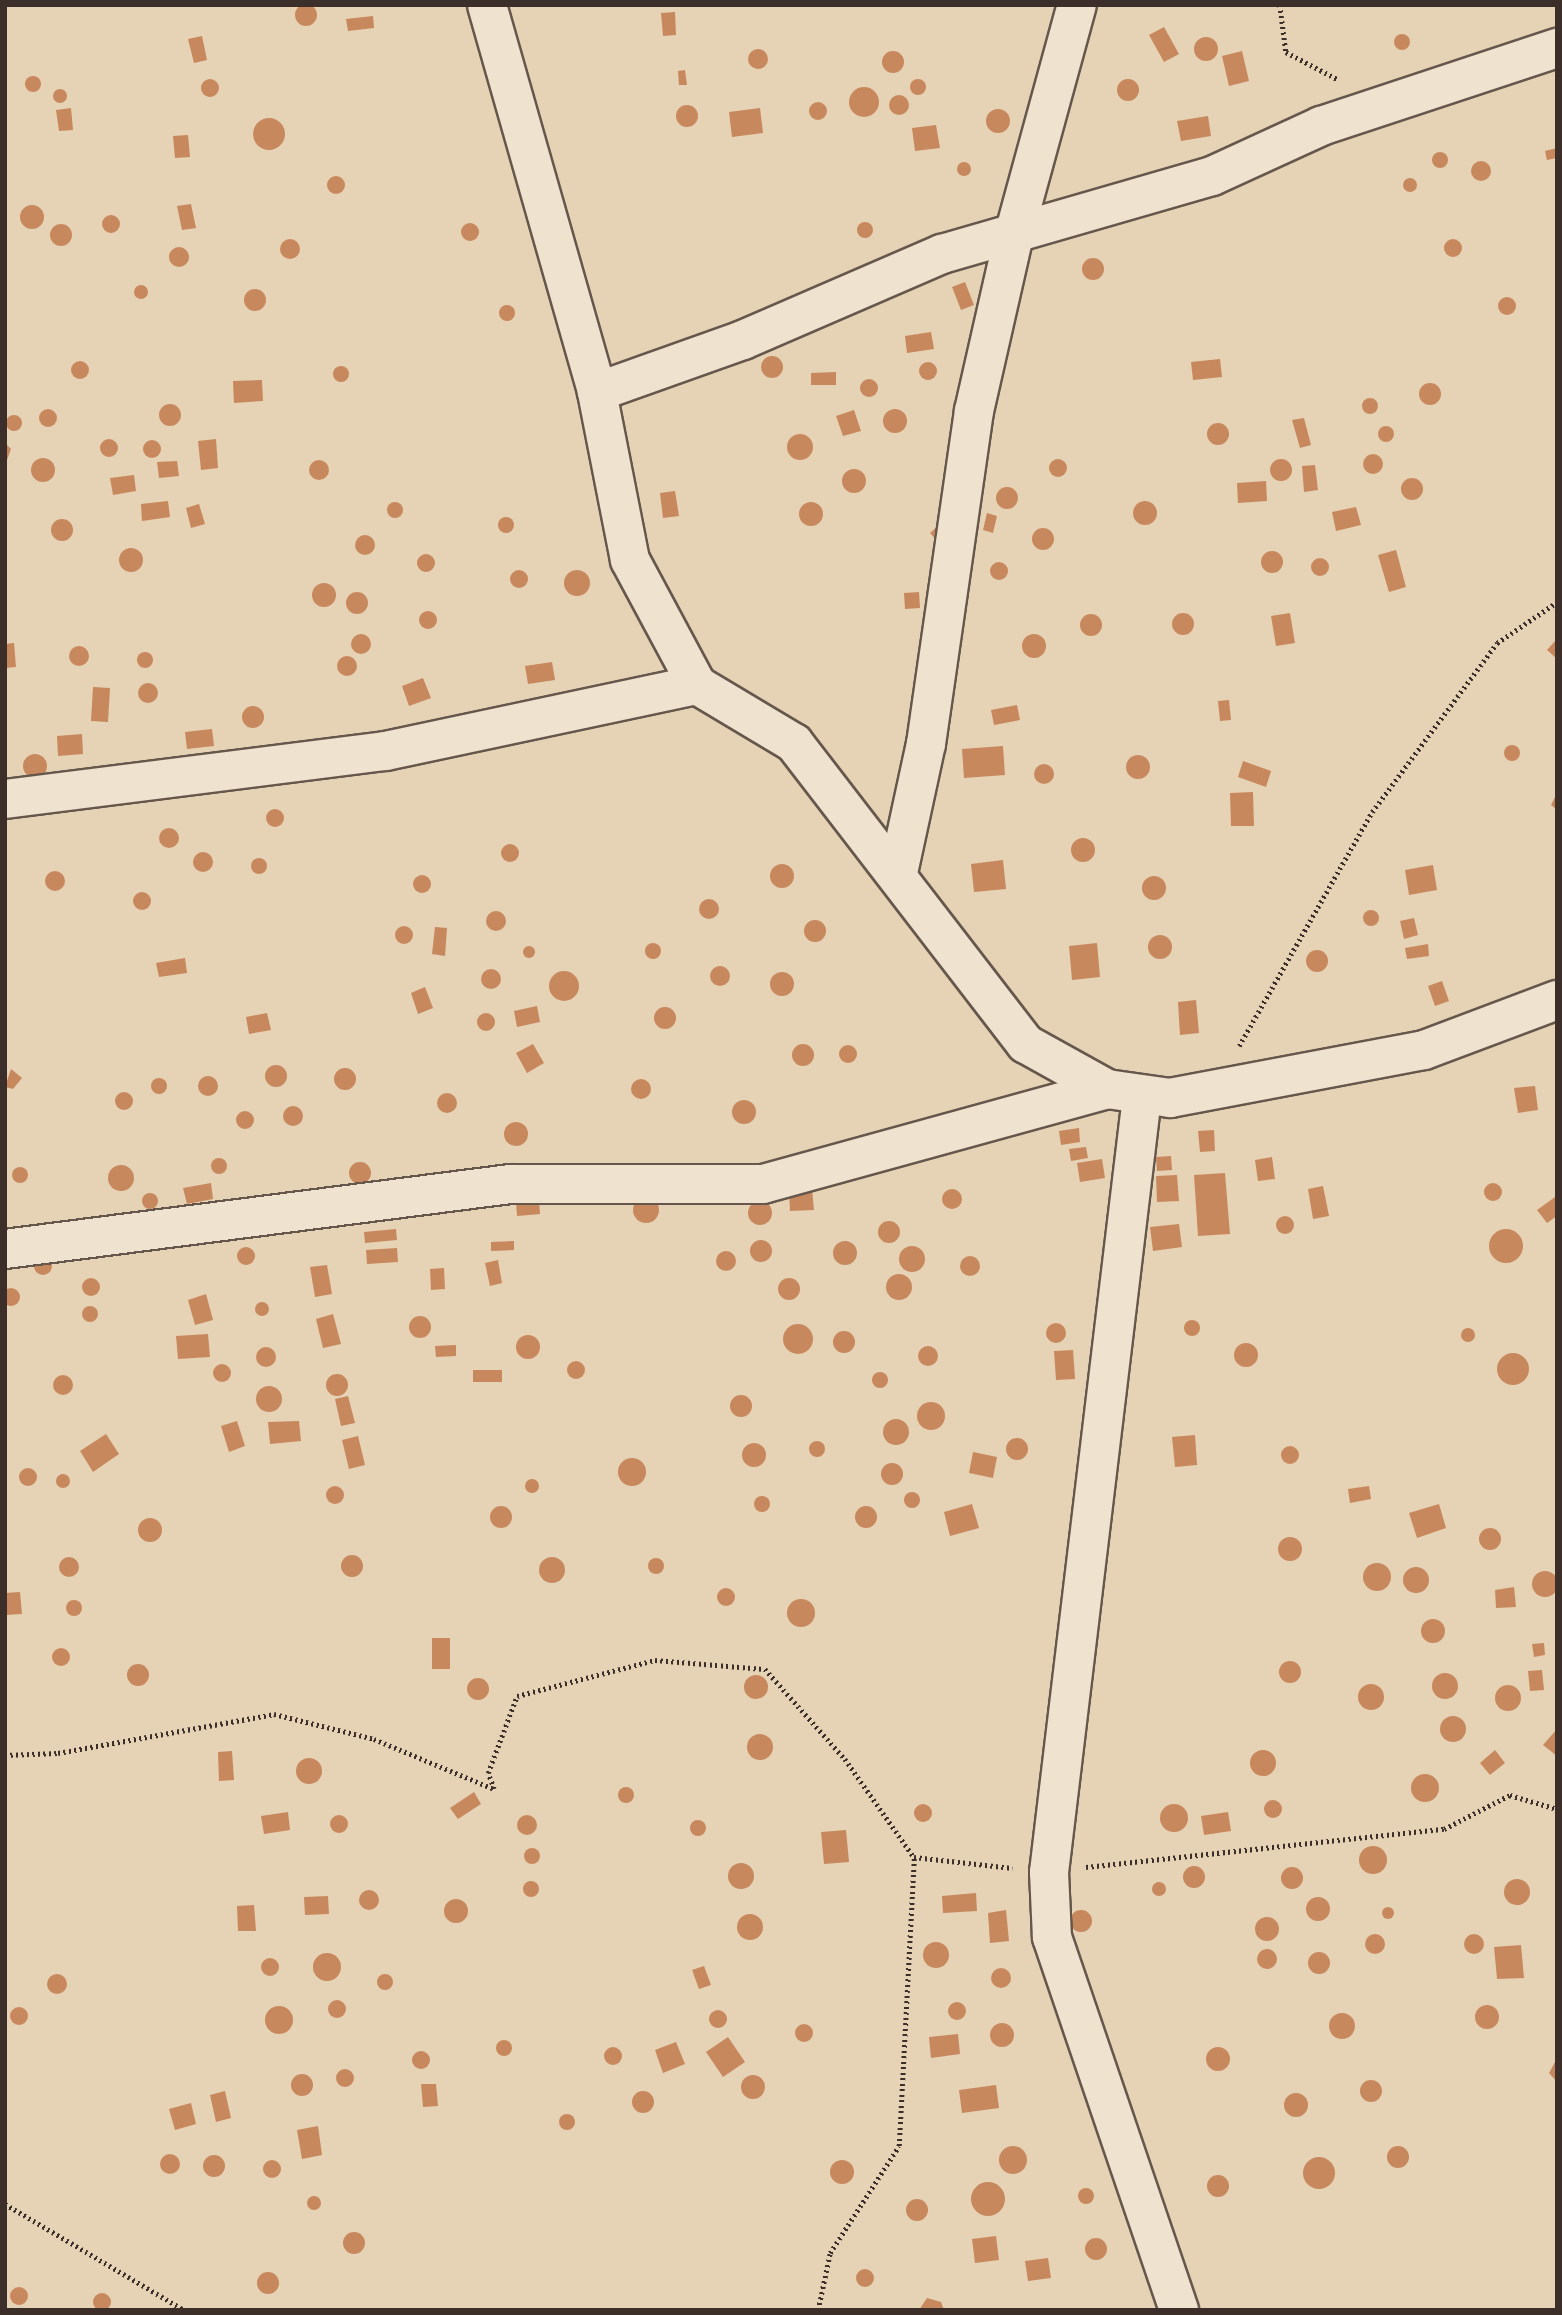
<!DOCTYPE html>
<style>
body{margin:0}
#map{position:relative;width:1562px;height:2315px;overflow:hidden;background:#e6d2b4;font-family:"IM FELL Double Pica",serif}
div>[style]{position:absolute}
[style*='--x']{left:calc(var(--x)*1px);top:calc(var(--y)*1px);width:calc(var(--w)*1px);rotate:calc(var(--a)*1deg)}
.building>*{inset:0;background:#c8885e}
.round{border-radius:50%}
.path>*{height:4.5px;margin-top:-2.25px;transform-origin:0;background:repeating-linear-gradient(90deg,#3c2e29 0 2px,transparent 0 5.5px)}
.roads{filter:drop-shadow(2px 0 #66574c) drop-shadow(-2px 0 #66574c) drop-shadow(0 2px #66574c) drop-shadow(0 -2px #66574c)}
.street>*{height:38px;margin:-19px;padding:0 19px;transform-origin:19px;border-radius:19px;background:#efe2ce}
span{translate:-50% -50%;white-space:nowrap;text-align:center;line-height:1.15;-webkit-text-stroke:7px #efe2ce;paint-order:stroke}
.frame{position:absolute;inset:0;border:7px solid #3c2e29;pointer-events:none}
</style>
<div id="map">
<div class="building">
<i class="round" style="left:295px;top:4px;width:22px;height:22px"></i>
<i style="clip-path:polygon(675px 12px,676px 35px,663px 36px,661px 13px)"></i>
<i style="clip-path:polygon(373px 16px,374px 28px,348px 31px,346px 19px)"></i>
<i style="clip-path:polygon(1164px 27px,1179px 54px,1164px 62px,1149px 35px)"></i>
<i class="round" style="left:1394px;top:34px;width:16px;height:16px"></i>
<i style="clip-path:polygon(202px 36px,207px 60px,194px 63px,188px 39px)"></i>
<i class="round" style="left:1194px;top:37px;width:24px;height:24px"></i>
<i class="round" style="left:748px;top:49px;width:20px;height:20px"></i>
<i style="clip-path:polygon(1242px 51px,1249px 81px,1229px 86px,1222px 56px)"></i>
<i class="round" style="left:882px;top:51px;width:22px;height:22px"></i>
<i style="clip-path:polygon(685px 70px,687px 85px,679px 85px,678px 71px)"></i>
<i class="round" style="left:25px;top:76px;width:16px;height:16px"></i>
<i class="round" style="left:201px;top:79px;width:18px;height:18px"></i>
<i class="round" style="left:910px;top:79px;width:16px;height:16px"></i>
<i class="round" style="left:1117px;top:79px;width:22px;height:22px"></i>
<i class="round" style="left:849px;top:87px;width:30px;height:30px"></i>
<i class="round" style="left:53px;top:89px;width:14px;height:14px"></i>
<i class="round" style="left:889px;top:95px;width:20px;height:20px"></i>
<i class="round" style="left:809px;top:102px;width:18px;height:18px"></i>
<i class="round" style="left:676px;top:105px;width:22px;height:22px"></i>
<i style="clip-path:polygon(71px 108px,73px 130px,59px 131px,56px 110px)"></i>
<i style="clip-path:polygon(760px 108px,763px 133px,732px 137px,729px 112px)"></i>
<i class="round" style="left:986px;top:109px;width:24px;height:24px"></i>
<i style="clip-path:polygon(1208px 116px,1211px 136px,1181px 141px,1177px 121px)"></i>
<i class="round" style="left:253px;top:118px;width:32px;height:32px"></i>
<i style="clip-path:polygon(936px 125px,940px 148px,915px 151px,912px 128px)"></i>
<i style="clip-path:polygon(188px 135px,190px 157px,175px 158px,173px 136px)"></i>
<i style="clip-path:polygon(1557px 148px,1557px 158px,1547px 160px,1545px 151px)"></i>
<i class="round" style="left:1432px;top:152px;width:16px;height:16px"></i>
<i class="round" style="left:1471px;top:161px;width:20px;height:20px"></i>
<i class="round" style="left:957px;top:162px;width:14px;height:14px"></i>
<i class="round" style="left:327px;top:176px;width:18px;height:18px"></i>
<i class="round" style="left:1403px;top:178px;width:14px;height:14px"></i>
<i style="clip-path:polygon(191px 204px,196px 228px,182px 230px,177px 206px)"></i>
<i class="round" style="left:20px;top:205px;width:24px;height:24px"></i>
<i class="round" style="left:102px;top:215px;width:18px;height:18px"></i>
<i class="round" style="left:857px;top:222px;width:16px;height:16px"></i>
<i class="round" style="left:461px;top:223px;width:18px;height:18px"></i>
<i class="round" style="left:50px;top:224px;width:22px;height:22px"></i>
<i class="round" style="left:280px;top:239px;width:20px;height:20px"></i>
<i class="round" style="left:1444px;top:239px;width:18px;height:18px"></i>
<i class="round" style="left:169px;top:247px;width:20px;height:20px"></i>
<i class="round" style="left:1082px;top:258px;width:22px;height:22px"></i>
<i style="clip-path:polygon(965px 282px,974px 305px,961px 310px,952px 287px)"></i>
<i class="round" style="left:134px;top:285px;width:14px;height:14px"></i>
<i class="round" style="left:244px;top:289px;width:22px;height:22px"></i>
<i class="round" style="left:1498px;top:297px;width:18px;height:18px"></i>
<i class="round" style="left:499px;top:305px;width:16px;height:16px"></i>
<i style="clip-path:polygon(931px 332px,934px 349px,907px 353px,905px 336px)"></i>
<i class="round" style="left:761px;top:356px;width:22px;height:22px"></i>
<i style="clip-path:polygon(1220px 359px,1222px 377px,1193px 380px,1191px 362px)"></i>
<i class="round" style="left:71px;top:361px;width:18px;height:18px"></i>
<i class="round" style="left:919px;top:362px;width:18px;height:18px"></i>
<i class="round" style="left:333px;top:366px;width:16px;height:16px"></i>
<i style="clip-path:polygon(836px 372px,836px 385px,811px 385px,811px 373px)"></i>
<i class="round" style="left:860px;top:379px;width:18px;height:18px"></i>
<i style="clip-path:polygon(262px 380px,263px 401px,234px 403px,233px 381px)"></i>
<i class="round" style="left:1419px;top:383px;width:22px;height:22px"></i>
<i class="round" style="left:1362px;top:398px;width:16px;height:16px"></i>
<i class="round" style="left:159px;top:404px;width:22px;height:22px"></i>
<i class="round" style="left:883px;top:409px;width:24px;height:24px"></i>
<i class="round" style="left:39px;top:409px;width:18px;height:18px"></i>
<i style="clip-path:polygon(854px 410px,861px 431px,843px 436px,836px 416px)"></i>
<i class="round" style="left:6px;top:415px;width:16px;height:16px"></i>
<i style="clip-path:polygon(1304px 418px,1311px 445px,1300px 448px,1292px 420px)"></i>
<i class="round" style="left:1207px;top:423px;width:22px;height:22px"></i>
<i class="round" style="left:1378px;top:426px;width:16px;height:16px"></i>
<i class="round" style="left:787px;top:434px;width:26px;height:26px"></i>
<i style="clip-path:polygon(216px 439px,218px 468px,201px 470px,198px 441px)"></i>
<i class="round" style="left:100px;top:439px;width:18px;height:18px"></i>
<i class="round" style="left:143px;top:440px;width:18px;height:18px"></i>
<i style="clip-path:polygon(5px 443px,11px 449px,7px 460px,5px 460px)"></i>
<i class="round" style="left:1363px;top:454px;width:20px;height:20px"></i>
<i class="round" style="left:31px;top:458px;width:24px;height:24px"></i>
<i class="round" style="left:1049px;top:459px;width:18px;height:18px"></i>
<i class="round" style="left:1270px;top:459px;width:22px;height:22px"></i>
<i class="round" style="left:309px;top:460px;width:20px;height:20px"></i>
<i style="clip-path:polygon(177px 461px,179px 476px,159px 478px,157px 462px)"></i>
<i style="clip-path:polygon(1315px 465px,1318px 490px,1304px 492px,1302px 466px)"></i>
<i class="round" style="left:842px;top:469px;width:24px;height:24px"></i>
<i style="clip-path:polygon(134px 475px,136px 491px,113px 495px,110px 478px)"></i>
<i class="round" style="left:1401px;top:478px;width:22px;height:22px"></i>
<i style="clip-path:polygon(1266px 481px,1267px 501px,1238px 503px,1237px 483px)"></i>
<i class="round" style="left:996px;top:487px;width:22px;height:22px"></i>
<i style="clip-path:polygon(675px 491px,679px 516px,663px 518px,660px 493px)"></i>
<i style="clip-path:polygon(168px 501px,170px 517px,142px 521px,141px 504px)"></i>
<i class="round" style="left:1133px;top:501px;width:24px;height:24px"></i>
<i class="round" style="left:799px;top:502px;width:24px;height:24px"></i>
<i class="round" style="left:387px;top:502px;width:16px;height:16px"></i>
<i style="clip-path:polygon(199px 504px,205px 524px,191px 528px,186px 508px)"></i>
<i style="clip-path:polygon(1356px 507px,1361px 525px,1336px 531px,1332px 512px)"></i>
<i style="clip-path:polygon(987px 513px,997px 516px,993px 533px,983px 530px)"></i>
<i class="round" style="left:498px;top:517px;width:16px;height:16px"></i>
<i class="round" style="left:51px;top:519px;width:22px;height:22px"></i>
<i style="clip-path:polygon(940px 524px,939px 543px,930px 533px)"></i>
<i class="round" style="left:1032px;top:528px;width:22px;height:22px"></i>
<i class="round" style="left:355px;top:535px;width:20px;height:20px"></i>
<i class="round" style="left:119px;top:548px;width:24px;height:24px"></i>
<i style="clip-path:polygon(1396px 550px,1406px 587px,1389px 592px,1378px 555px)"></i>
<i class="round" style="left:1261px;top:551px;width:22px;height:22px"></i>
<i class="round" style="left:417px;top:554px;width:18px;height:18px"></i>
<i class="round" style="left:1311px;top:558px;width:18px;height:18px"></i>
<i class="round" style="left:990px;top:562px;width:18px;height:18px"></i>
<i class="round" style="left:510px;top:570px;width:18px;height:18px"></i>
<i class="round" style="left:564px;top:570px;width:26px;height:26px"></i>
<i class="round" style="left:312px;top:583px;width:24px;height:24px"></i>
<i style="clip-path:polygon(919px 592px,920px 608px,905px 609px,904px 593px)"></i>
<i class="round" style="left:346px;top:592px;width:22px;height:22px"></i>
<i class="round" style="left:419px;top:611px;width:18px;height:18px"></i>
<i style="clip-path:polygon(1290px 613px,1295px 643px,1276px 646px,1271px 616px)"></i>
<i class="round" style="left:1172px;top:613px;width:22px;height:22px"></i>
<i class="round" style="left:1080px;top:614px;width:22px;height:22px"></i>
<i class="round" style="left:351px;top:634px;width:20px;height:20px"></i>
<i class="round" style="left:1022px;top:634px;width:24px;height:24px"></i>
<i style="clip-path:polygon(1555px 641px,1557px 641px,1557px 659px,1547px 650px)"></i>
<i style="clip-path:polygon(14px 643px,16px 667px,5px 668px,5px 644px)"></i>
<i class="round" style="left:69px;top:646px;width:20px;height:20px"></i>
<i class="round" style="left:137px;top:652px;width:16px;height:16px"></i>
<i class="round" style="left:337px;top:656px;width:20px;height:20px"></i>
<i style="clip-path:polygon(552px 662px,555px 680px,528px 684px,525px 666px)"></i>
<i style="clip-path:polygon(423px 678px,431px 698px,409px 706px,402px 686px)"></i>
<i class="round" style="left:138px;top:683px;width:20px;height:20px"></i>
<i style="clip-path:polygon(93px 687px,110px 688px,108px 722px,91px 721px)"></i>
<i style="clip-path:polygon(1229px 700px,1231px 720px,1220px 721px,1218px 701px)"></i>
<i style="clip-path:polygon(1017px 705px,1020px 720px,994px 725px,991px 710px)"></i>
<i class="round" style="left:242px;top:706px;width:22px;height:22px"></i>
<i style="clip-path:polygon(212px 729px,214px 746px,187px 749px,185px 732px)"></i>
<i style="clip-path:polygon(82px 734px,83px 754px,58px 756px,57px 736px)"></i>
<i class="round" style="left:1504px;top:745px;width:16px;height:16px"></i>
<i style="clip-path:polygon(1003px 746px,1005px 775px,964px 778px,962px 749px)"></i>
<i class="round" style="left:23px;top:754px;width:24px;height:24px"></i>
<i class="round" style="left:1126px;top:755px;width:24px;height:24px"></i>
<i style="clip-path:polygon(1243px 761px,1271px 771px,1266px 787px,1238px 777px)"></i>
<i class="round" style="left:1034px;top:764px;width:20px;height:20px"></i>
<i style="clip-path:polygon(1253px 792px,1254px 826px,1231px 826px,1230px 793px)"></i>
<i style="clip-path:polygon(1557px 793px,1557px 810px,1551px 805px)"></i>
<i class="round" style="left:266px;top:809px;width:18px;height:18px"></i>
<i class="round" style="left:159px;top:828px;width:20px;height:20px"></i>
<i class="round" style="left:1071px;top:838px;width:24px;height:24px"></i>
<i class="round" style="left:501px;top:844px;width:18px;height:18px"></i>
<i class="round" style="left:193px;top:852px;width:20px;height:20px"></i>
<i class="round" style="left:251px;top:858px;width:16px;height:16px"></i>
<i style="clip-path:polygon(1003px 860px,1006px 889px,974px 892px,971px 864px)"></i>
<i class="round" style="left:770px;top:864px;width:24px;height:24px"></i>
<i style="clip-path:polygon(1433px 865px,1437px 890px,1409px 895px,1405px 870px)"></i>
<i class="round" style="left:45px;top:871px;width:20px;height:20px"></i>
<i class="round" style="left:413px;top:875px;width:18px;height:18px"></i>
<i class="round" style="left:1142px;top:876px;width:24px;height:24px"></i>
<i class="round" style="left:133px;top:892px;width:18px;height:18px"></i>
<i class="round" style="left:699px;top:899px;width:20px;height:20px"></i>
<i class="round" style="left:1363px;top:910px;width:16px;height:16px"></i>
<i class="round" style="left:486px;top:911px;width:20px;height:20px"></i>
<i style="clip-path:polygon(1414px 918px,1418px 935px,1404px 939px,1400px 921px)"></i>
<i class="round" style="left:804px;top:920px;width:22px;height:22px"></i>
<i class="round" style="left:395px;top:926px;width:18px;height:18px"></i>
<i style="clip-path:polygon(435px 927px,447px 928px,445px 956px,432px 954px)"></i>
<i class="round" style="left:1148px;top:935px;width:24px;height:24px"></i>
<i class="round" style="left:645px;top:943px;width:16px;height:16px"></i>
<i style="clip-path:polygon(1097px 943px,1100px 977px,1072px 980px,1069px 946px)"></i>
<i style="clip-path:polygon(1428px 944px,1429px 956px,1407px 959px,1405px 948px)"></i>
<i class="round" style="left:523px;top:946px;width:12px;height:12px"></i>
<i class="round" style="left:1306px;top:950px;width:22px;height:22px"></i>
<i style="clip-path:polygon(185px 958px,187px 973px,159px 977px,156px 963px)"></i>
<i class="round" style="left:710px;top:966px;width:20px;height:20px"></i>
<i class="round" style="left:481px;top:969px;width:20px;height:20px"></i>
<i class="round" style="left:549px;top:971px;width:30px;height:30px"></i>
<i class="round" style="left:770px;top:972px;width:24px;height:24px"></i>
<i style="clip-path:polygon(1442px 981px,1449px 1001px,1435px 1006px,1428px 986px)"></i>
<i style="clip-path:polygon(425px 987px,433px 1008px,418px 1014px,411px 993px)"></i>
<i style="clip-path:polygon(1196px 1000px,1199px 1033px,1180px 1035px,1178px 1002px)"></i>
<i style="clip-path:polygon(537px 1006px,540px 1022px,517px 1027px,514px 1011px)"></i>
<i class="round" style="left:654px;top:1007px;width:22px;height:22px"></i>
<i style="clip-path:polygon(267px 1013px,271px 1030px,249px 1034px,246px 1017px)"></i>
<i class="round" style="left:477px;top:1013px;width:18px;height:18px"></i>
<i style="clip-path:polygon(533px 1044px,544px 1063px,527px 1073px,516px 1053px)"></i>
<i class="round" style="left:792px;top:1044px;width:22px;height:22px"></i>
<i class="round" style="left:839px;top:1045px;width:18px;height:18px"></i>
<i class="round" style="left:265px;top:1065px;width:22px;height:22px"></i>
<i class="round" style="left:334px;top:1068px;width:22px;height:22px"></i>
<i style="clip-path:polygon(11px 1069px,22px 1078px,13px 1089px,5px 1087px)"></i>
<i class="round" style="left:198px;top:1076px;width:20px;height:20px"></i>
<i class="round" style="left:151px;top:1078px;width:16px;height:16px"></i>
<i class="round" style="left:631px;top:1079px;width:20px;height:20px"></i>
<i style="clip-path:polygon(1535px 1086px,1538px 1110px,1518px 1113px,1514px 1088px)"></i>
<i class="round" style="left:115px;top:1092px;width:18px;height:18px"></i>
<i class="round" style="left:437px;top:1093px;width:20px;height:20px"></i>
<i class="round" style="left:732px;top:1100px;width:24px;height:24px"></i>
<i class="round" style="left:283px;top:1106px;width:20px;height:20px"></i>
<i class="round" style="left:236px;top:1111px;width:18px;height:18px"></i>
<i class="round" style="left:504px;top:1122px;width:24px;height:24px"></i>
<i style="clip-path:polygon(1079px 1128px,1080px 1142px,1061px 1145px,1059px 1131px)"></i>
<i style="clip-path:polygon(1214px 1130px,1215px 1151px,1200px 1152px,1198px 1131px)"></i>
<i style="clip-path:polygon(1086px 1147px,1088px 1158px,1071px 1161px,1069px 1149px)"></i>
<i style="clip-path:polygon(1171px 1156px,1172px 1170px,1157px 1171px,1156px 1157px)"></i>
<i style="clip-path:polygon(1272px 1157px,1275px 1179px,1258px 1181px,1255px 1160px)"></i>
<i class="round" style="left:211px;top:1158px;width:16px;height:16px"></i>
<i style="clip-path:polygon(1102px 1159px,1105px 1178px,1080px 1182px,1077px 1163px)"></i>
<i class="round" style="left:349px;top:1162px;width:22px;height:22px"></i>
<i class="round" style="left:108px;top:1165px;width:26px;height:26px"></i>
<i class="round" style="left:12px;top:1167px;width:16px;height:16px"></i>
<i style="clip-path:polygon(1225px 1173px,1230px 1234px,1198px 1236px,1194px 1175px)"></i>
<i style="clip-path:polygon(1177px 1175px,1179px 1201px,1157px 1202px,1156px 1176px)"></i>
<i style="clip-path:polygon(211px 1183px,213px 1199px,187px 1204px,183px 1188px)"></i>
<i class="round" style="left:1484px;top:1183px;width:18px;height:18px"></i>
<i style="clip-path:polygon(1323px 1186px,1329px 1216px,1313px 1219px,1308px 1189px)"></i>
<i style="clip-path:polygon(812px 1189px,814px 1210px,790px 1211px,789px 1190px)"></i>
<i class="round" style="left:942px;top:1189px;width:20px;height:20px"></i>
<i class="round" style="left:142px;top:1193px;width:16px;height:16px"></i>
<i style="clip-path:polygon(1555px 1197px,1557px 1216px,1547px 1223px,1537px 1210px)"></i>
<i class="round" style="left:633px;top:1197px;width:26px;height:26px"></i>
<i style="clip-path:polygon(539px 1200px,540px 1214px,517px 1216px,516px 1202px)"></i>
<i class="round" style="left:748px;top:1201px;width:24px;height:24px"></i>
<i class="round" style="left:1276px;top:1216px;width:18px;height:18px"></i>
<i class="round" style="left:878px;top:1221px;width:22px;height:22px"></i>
<i style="clip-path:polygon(1179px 1224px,1182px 1247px,1153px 1251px,1150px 1227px)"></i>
<i class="round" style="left:1489px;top:1229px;width:34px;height:34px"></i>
<i style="clip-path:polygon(396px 1229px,397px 1240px,365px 1243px,364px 1232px)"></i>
<i class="round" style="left:750px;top:1240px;width:22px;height:22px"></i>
<i class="round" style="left:833px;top:1241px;width:24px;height:24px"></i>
<i style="clip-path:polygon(514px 1241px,514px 1250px,491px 1251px,491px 1242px)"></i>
<i class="round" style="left:899px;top:1246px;width:26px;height:26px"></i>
<i class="round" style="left:237px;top:1247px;width:18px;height:18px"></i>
<i style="clip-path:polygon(397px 1248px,398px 1262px,367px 1264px,366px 1250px)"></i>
<i class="round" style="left:716px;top:1251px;width:20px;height:20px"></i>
<i class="round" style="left:960px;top:1256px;width:20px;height:20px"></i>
<i class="round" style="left:34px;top:1257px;width:18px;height:18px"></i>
<i style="clip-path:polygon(498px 1260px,502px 1283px,490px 1286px,485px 1263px)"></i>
<i style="clip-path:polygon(327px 1265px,332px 1294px,315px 1297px,310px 1267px)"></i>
<i style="clip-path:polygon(444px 1268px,445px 1289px,431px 1290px,430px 1269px)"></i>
<i class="round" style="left:886px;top:1274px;width:26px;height:26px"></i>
<i class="round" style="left:82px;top:1278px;width:18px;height:18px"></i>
<i class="round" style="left:778px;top:1278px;width:22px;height:22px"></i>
<i class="round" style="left:2px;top:1288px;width:18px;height:18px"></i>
<i style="clip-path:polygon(206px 1294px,213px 1320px,195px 1325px,188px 1300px)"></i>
<i class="round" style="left:255px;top:1302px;width:14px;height:14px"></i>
<i class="round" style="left:82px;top:1306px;width:16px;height:16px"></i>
<i style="clip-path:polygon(333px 1314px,341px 1344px,323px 1348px,316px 1319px)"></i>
<i class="round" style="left:409px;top:1316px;width:22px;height:22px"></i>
<i class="round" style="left:1184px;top:1320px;width:16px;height:16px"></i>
<i class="round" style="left:1046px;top:1323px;width:20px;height:20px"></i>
<i class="round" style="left:783px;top:1324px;width:30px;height:30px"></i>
<i class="round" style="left:1461px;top:1328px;width:14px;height:14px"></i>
<i class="round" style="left:833px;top:1331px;width:22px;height:22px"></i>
<i style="clip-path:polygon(208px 1334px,210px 1357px,178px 1359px,176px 1336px)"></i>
<i class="round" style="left:516px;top:1335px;width:24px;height:24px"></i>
<i class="round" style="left:1234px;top:1343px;width:24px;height:24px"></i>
<i style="clip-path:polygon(456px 1345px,456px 1356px,436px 1357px,435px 1346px)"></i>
<i class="round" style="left:918px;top:1346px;width:20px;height:20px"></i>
<i class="round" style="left:256px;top:1347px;width:20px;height:20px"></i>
<i style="clip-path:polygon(1073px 1350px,1075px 1379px,1056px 1380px,1054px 1351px)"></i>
<i class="round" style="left:1497px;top:1353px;width:32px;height:32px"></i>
<i class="round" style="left:567px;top:1361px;width:18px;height:18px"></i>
<i class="round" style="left:213px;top:1364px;width:18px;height:18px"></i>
<i style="clip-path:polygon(473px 1370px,502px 1370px,502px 1382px,473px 1382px)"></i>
<i class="round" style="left:872px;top:1372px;width:16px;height:16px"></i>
<i class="round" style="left:326px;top:1374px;width:22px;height:22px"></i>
<i class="round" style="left:53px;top:1375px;width:20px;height:20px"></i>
<i class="round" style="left:256px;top:1386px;width:26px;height:26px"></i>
<i class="round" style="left:730px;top:1395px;width:22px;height:22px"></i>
<i style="clip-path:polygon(348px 1396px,355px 1423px,341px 1426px,335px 1399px)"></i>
<i class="round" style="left:917px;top:1402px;width:28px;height:28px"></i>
<i class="round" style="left:883px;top:1419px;width:26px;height:26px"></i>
<i style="clip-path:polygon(237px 1421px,245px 1446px,229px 1452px,221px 1426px)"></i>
<i style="clip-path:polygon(299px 1421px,301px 1441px,270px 1444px,268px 1422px)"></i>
<i style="clip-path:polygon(106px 1434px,119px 1454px,93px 1472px,80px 1451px)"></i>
<i style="clip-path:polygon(1195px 1435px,1197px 1465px,1175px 1467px,1172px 1437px)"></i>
<i style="clip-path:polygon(358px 1436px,365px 1465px,349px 1469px,342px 1440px)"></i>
<i class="round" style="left:1006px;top:1438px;width:22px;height:22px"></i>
<i class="round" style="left:809px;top:1441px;width:16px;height:16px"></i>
<i class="round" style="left:742px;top:1443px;width:24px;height:24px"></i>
<i class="round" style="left:1281px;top:1446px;width:18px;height:18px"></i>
<i style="clip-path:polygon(973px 1452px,997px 1457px,993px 1478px,969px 1473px)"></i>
<i class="round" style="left:618px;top:1458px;width:28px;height:28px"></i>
<i class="round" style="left:881px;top:1463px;width:22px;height:22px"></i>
<i class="round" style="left:19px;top:1468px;width:18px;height:18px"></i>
<i class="round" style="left:56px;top:1474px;width:14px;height:14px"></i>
<i class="round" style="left:525px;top:1479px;width:14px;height:14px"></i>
<i style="clip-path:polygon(1369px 1486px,1371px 1499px,1350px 1503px,1348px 1489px)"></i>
<i class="round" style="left:326px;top:1486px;width:18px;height:18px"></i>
<i class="round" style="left:904px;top:1492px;width:16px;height:16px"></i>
<i class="round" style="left:754px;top:1496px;width:16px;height:16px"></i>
<i style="clip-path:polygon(972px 1504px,979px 1528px,950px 1536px,944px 1512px)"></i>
<i style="clip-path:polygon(1439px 1504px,1446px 1528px,1417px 1538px,1409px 1513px)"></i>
<i class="round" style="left:490px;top:1506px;width:22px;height:22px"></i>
<i class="round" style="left:855px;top:1506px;width:22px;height:22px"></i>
<i class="round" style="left:138px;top:1518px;width:24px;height:24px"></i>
<i class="round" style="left:1479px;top:1528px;width:22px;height:22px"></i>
<i class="round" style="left:1278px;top:1537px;width:24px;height:24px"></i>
<i class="round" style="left:341px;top:1555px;width:22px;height:22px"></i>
<i class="round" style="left:539px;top:1557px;width:26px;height:26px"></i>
<i class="round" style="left:59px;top:1557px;width:20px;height:20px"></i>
<i class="round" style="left:648px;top:1558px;width:16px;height:16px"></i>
<i class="round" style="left:1363px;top:1563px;width:28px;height:28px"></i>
<i class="round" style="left:1403px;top:1567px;width:26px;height:26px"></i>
<i class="round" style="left:1532px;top:1571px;width:26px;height:26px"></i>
<i style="clip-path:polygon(1514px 1587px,1516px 1607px,1496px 1608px,1495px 1590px)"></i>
<i class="round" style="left:717px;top:1588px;width:18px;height:18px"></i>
<i style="clip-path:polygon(20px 1592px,22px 1614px,6px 1615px,5px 1593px)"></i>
<i class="round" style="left:787px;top:1599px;width:28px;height:28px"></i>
<i class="round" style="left:66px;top:1600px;width:16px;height:16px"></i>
<i class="round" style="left:1421px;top:1619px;width:24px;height:24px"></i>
<i style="clip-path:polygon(432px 1638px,450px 1638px,450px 1669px,432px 1669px)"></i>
<i style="clip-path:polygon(1544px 1643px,1545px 1655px,1534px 1657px,1532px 1644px)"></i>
<i class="round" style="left:52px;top:1648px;width:18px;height:18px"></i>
<i class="round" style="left:1279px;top:1661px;width:22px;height:22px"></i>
<i class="round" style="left:127px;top:1664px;width:22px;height:22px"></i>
<i style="clip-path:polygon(1542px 1670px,1544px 1690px,1530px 1691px,1528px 1671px)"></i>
<i class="round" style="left:1432px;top:1673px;width:26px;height:26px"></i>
<i class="round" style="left:744px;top:1675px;width:24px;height:24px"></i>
<i class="round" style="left:467px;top:1678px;width:22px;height:22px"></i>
<i class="round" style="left:1358px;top:1684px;width:26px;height:26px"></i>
<i class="round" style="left:1495px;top:1685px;width:26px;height:26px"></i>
<i class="round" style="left:1440px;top:1716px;width:26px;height:26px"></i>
<i style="clip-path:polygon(1557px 1729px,1557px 1756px,1543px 1745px)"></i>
<i class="round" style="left:747px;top:1734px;width:26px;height:26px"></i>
<i class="round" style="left:1250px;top:1750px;width:26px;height:26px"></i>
<i style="clip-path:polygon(1495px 1750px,1505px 1763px,1490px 1775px,1480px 1763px)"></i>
<i style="clip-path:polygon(232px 1751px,234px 1780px,219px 1781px,218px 1752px)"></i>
<i class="round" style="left:296px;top:1758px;width:26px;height:26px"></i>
<i class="round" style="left:1411px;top:1774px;width:28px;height:28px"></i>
<i class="round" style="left:618px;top:1787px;width:16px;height:16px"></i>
<i style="clip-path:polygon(474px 1792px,481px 1804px,458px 1819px,450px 1808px)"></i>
<i class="round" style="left:1264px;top:1800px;width:18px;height:18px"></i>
<i class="round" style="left:914px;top:1804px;width:18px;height:18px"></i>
<i class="round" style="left:1160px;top:1804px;width:28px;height:28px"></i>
<i style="clip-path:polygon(288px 1812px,290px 1830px,264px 1834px,261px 1816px)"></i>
<i style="clip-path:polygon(1228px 1812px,1231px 1831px,1204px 1835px,1201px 1816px)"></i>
<i class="round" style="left:330px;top:1815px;width:18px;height:18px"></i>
<i class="round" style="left:517px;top:1815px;width:20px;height:20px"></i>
<i class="round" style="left:690px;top:1820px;width:16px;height:16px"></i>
<i style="clip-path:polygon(846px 1830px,849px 1862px,824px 1864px,821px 1832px)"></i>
<i class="round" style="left:1359px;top:1846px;width:28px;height:28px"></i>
<i class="round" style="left:524px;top:1848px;width:16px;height:16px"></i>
<i class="round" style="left:728px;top:1863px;width:26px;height:26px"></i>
<i class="round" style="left:1183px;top:1866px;width:22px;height:22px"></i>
<i class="round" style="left:1281px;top:1867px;width:22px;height:22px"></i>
<i class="round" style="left:1504px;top:1879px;width:26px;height:26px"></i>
<i class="round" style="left:523px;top:1881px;width:16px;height:16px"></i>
<i class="round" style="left:1152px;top:1882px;width:14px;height:14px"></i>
<i class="round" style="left:359px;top:1890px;width:20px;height:20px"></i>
<i style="clip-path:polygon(976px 1893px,977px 1911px,943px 1913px,942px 1896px)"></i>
<i style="clip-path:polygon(328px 1896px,329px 1914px,305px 1915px,304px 1897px)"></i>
<i class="round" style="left:1306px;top:1897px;width:24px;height:24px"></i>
<i class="round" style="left:444px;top:1899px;width:24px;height:24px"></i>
<i style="clip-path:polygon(254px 1905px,256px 1931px,238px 1931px,237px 1906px)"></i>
<i class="round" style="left:1382px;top:1907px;width:12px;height:12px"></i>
<i class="round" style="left:1070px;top:1910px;width:22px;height:22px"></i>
<i style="clip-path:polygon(1006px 1910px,1009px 1941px,990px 1943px,988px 1913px)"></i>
<i class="round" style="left:737px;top:1914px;width:26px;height:26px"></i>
<i class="round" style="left:1255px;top:1917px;width:24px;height:24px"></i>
<i class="round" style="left:1464px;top:1934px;width:20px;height:20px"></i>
<i class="round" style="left:1365px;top:1934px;width:20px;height:20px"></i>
<i class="round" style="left:923px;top:1942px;width:26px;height:26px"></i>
<i style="clip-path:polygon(1521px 1945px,1524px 1978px,1497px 1979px,1494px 1947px)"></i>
<i class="round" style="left:1257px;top:1949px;width:20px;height:20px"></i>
<i class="round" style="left:1308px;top:1952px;width:22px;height:22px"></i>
<i class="round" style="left:313px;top:1953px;width:28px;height:28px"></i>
<i class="round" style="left:261px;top:1958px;width:18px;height:18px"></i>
<i style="clip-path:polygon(704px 1966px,711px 1985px,699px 1989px,692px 1970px)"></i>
<i class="round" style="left:991px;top:1968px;width:20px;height:20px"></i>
<i class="round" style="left:47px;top:1974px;width:20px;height:20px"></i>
<i class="round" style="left:377px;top:1974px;width:16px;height:16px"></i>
<i class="round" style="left:328px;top:2000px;width:18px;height:18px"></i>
<i class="round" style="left:948px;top:2002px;width:18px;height:18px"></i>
<i class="round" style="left:1475px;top:2005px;width:24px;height:24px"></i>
<i class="round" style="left:265px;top:2006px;width:28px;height:28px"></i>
<i class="round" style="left:10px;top:2007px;width:18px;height:18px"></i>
<i class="round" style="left:709px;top:2010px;width:18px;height:18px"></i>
<i class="round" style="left:1329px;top:2013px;width:26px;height:26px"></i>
<i class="round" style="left:990px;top:2023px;width:24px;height:24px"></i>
<i class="round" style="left:795px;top:2024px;width:18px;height:18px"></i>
<i style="clip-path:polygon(958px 2034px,960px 2054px,931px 2058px,929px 2037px)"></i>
<i style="clip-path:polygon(728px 2037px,745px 2062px,723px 2077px,706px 2052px)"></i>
<i class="round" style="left:496px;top:2040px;width:16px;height:16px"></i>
<i style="clip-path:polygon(676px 2042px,685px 2064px,663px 2073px,655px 2050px)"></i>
<i class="round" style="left:604px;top:2047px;width:18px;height:18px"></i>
<i class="round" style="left:1206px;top:2047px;width:24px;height:24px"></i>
<i class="round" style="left:412px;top:2051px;width:18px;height:18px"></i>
<i style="clip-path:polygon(1557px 2058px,1557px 2082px,1549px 2073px)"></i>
<i class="round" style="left:336px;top:2069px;width:18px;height:18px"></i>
<i class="round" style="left:291px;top:2074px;width:22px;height:22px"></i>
<i class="round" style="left:741px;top:2075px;width:24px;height:24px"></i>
<i class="round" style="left:1360px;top:2080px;width:22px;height:22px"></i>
<i style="clip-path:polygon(421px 2084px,436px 2084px,438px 2106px,423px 2107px)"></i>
<i style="clip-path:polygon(996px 2085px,999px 2108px,962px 2113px,959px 2090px)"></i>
<i class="round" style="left:632px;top:2091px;width:22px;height:22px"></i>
<i style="clip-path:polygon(225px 2091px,231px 2118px,216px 2122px,210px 2095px)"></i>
<i class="round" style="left:1284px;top:2093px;width:24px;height:24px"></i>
<i style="clip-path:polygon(191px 2103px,196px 2124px,175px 2130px,169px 2109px)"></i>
<i class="round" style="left:559px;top:2114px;width:16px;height:16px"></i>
<i style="clip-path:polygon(318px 2126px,322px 2155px,302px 2159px,297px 2130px)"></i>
<i class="round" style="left:1387px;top:2146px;width:22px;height:22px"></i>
<i class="round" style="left:999px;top:2146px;width:28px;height:28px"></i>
<i class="round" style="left:160px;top:2154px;width:20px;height:20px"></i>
<i class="round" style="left:203px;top:2155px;width:22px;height:22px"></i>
<i class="round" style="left:1303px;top:2157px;width:32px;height:32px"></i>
<i class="round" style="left:263px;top:2160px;width:18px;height:18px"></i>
<i class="round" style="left:830px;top:2160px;width:24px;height:24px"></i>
<i class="round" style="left:1207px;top:2175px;width:22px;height:22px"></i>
<i class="round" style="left:971px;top:2182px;width:34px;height:34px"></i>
<i class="round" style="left:1078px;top:2188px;width:16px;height:16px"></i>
<i class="round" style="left:307px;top:2196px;width:14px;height:14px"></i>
<i class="round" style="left:906px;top:2199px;width:22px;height:22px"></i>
<i class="round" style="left:343px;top:2232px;width:22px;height:22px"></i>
<i style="clip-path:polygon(996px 2236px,999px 2260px,975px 2263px,972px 2239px)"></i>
<i class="round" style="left:1085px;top:2238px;width:22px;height:22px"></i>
<i style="clip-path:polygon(1048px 2258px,1051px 2278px,1028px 2281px,1025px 2261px)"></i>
<i class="round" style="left:856px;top:2269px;width:18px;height:18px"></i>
<i class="round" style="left:257px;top:2272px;width:22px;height:22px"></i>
<i class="round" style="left:10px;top:2287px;width:18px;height:18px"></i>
<i class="round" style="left:93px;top:2293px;width:18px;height:18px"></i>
<i style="clip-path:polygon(927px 2298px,941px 2302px,944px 2310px,919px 2310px)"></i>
</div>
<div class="path">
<i style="--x:1280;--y:5;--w:47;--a:82.7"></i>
<i style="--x:1286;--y:52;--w:60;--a:27.8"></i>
<i style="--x:1239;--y:1046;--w:269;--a:-60.4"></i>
<i style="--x:1372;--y:812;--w:210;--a:-53.5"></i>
<i style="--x:1497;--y:643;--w:73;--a:-34.3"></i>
<i style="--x:5;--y:1755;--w:53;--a:-2.2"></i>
<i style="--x:58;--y:1753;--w:219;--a:-10.2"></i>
<i style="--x:274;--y:1714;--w:103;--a:14"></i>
<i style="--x:374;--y:1739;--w:130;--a:22.6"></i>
<i style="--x:494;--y:1789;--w:17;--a:-111"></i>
<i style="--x:488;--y:1773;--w:82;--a:-69.4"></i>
<i style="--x:517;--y:1696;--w:143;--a:-14.6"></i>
<i style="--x:655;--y:1660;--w:110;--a:4.7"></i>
<i style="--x:765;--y:1669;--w:120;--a:48.4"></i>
<i style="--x:845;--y:1759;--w:120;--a:54.9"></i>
<i style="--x:914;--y:1857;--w:99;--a:6.4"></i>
<i style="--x:1086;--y:1867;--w:360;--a:-6.1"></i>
<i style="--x:1444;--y:1829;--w:74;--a:-27.3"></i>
<i style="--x:1510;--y:1795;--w:49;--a:16.6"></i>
<i style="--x:5;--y:2204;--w:208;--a:30.6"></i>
<i style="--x:818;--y:2310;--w:58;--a:-78.1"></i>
<i style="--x:830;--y:2253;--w:127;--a:-57.2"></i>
<i style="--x:899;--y:2146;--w:289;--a:-87"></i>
</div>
<div class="roads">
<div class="street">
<i style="--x:487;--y:5;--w:402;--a:74.1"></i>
<i style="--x:597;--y:392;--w:171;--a:78.9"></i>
<i style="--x:630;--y:560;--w:142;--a:61.8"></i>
<i style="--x:697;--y:685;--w:113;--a:30.9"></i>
<i style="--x:794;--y:743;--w:380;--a:52.4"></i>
<i style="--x:1026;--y:1044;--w:93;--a:29.1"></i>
<i style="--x:597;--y:392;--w:155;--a:-19.6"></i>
<i style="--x:743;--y:340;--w:217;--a:-23.4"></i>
<i style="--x:942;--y:254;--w:281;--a:-16.1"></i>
<i style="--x:1212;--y:176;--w:120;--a:-24.6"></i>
<i style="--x:1321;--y:126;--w:249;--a:-18.3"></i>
<i style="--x:5;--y:799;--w:384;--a:-7.2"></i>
<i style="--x:386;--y:751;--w:318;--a:-12"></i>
<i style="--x:898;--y:873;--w:132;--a:-77.8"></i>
<i style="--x:926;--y:744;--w:336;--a:-81.8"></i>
<i style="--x:974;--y:411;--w:185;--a:-77.2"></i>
<i style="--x:1015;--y:231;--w:234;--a:-74.7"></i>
<i style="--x:1142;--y:1097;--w:781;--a:96.84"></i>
<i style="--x:1049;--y:1872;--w:65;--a:87.4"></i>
<i style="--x:1052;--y:1937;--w:394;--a:71.2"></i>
<i style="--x:5;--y:1249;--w:509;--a:-7.33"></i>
<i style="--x:510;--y:1184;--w:253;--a:0"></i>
<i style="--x:763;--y:1184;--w:357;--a:-15.4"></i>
<i style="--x:1107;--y:1089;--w:64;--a:8.1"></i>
<i style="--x:1170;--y:1098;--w:258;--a:-10.7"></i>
<i style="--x:1424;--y:1050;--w:142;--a:-20.6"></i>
</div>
</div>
<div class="frame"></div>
</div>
